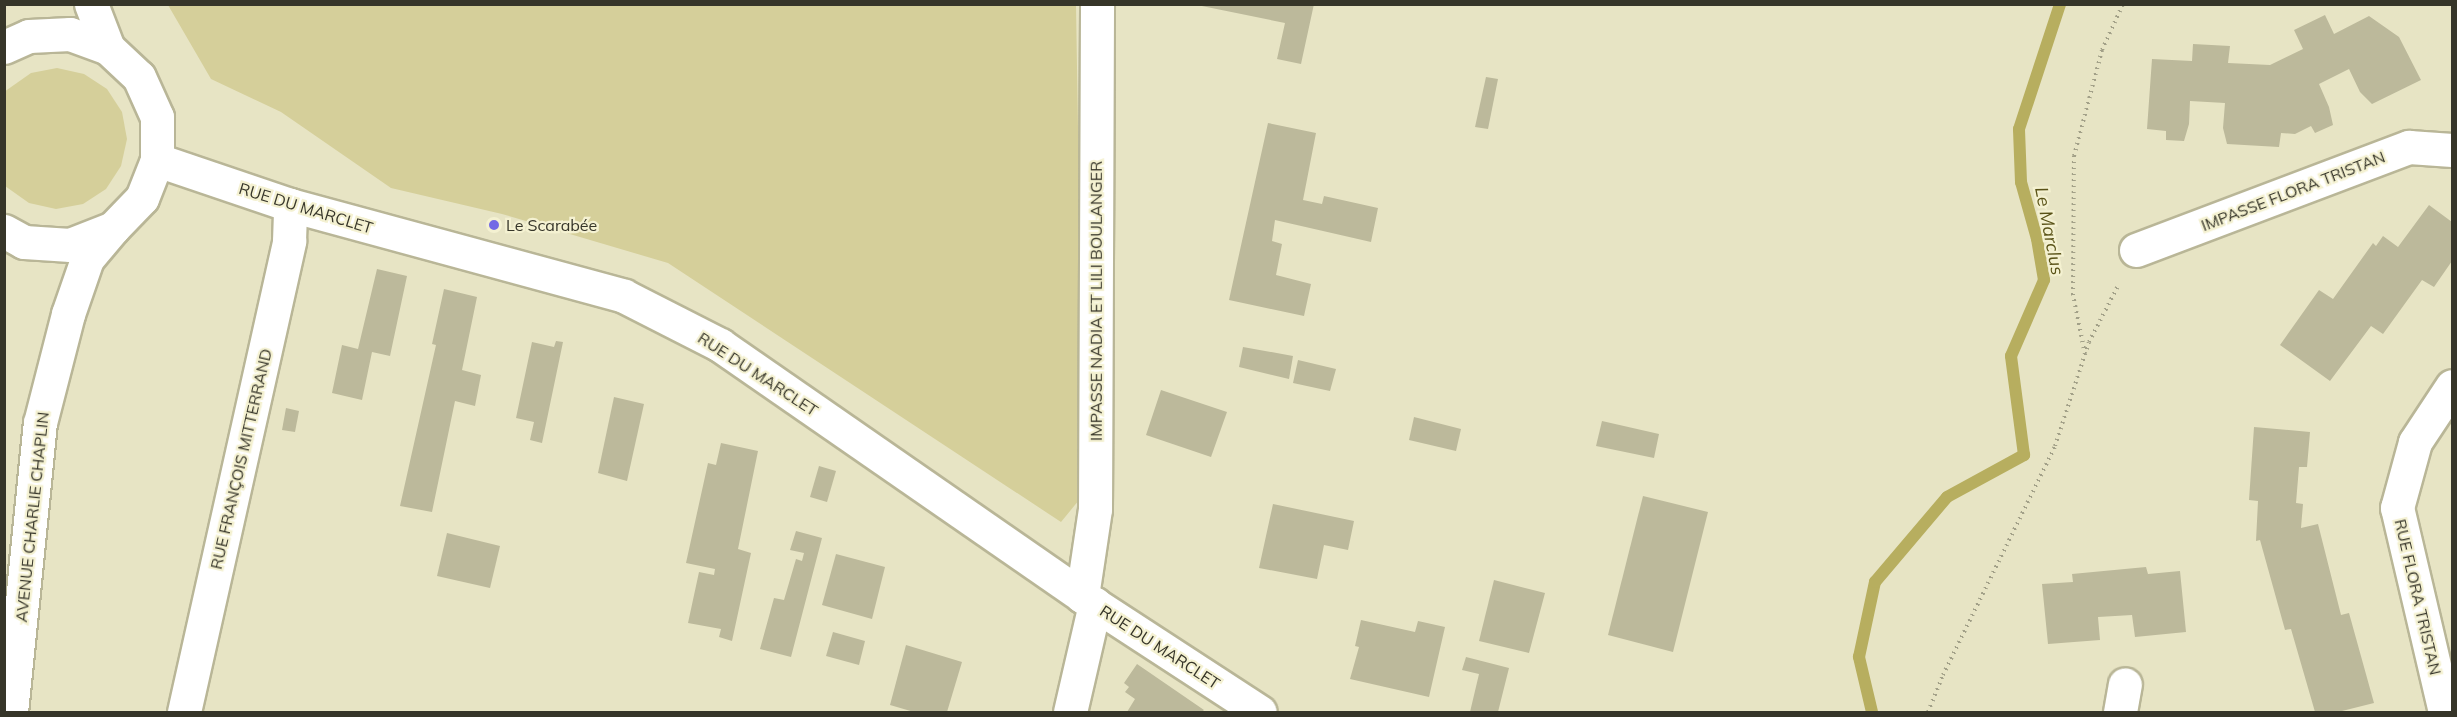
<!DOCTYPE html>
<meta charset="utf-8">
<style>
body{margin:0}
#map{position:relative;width:2457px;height:717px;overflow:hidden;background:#e7e4c4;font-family:Mulish,sans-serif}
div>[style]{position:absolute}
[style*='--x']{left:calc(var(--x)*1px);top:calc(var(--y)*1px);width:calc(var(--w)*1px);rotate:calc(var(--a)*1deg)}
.green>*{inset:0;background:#d5cf9a}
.stream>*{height:12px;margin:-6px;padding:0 6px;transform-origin:6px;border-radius:6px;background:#b7ae5f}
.building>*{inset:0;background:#bcb99b}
.path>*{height:4px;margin-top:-2px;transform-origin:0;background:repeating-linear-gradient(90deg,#a2a088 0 1.5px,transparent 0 6px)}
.roads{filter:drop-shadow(2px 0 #b9b697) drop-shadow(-2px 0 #b9b697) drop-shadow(0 2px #b9b697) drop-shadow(0 -2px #b9b697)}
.minor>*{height:33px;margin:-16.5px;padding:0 16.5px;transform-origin:16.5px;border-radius:16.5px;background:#fff}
.tertiary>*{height:33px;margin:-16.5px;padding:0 16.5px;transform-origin:16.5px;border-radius:16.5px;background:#fff}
.dots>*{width:16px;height:16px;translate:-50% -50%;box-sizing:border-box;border:3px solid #f4f1d1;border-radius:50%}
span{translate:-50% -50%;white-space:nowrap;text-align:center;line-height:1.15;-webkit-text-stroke:4.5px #f4f1d1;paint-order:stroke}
.street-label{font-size:16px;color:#363529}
.poi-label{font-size:16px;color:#363529}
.left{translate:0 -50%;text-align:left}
.water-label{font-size:18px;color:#595217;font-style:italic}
.frame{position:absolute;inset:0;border:6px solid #363529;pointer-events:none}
</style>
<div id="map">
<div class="green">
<i style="clip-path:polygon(168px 5px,1076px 5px,1084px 494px,1061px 522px,668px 263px,502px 214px,391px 188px,281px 112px,211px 79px)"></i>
<i style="clip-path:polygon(57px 68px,84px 74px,107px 89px,122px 112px,127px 139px,121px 166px,106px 189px,83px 204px,56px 209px,29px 203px,5px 186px,4px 92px,31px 73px)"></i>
</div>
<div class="stream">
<i style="--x:1872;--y:712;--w:57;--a:-103.3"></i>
<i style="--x:1859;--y:657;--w:77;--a:-78"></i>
<i style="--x:1875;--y:582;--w:111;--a:-49.7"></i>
<i style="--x:1947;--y:497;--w:88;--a:-28.6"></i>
<i style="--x:2024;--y:455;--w:100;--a:-97.5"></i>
<i style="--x:2011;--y:356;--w:83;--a:-66.5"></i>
<i style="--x:2044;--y:280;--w:42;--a:-99.7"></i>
<i style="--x:2037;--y:239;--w:59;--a:-105.7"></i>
<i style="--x:2021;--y:182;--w:53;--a:-92.2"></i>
<i style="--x:2019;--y:129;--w:132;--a:-71.8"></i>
</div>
<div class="building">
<i style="clip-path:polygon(1192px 4px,1314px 4px,1301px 64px,1277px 59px,1285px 23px)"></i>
<i style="clip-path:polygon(2325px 15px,2334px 34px,2369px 16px,2399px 37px,2421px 80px,2372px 104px,2360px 92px,2349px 69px,2319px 84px,2329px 107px,2333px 125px,2315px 133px,2311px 126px,2295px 134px,2281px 133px,2279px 147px,2227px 144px,2223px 128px,2225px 103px,2190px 101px,2189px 124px,2184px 141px,2166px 140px,2166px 131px,2147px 129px,2152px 59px,2192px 61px,2193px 44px,2230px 46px,2228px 63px,2270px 65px,2303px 49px,2294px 30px)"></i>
<i style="clip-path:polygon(1486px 77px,1498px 79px,1488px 129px,1475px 127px)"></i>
<i style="clip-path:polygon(1268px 123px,1316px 133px,1303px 200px,1322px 204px,1324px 196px,1378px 208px,1371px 242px,1275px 220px,1272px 241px,1282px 244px,1276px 275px,1311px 284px,1304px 316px,1229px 300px)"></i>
<i style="clip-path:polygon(2429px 205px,2452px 222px,2452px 261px,2434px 287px,2422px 280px,2383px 334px,2371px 326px,2330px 381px,2280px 345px,2319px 290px,2333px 299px,2373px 243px,2376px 246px,2383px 236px,2398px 247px)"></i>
<i style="clip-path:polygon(377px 269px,407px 276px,390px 356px,372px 352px,362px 400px,332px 393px,342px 345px,358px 349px)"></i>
<i style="clip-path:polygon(444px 289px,477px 297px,462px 370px,481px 375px,475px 406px,455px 401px,432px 512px,400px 506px,436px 345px,432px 344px)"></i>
<i style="clip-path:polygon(556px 341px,563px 342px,542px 443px,530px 440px,534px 422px,516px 418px,532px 342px,554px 347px)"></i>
<i style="clip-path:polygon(1243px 347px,1293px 356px,1289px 379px,1239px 367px)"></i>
<i style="clip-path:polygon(1298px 360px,1336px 369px,1330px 391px,1293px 383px)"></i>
<i style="clip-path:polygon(1161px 390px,1227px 412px,1211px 457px,1146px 435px)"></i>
<i style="clip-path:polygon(614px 397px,644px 404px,627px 481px,598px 473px)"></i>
<i style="clip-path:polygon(286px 408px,299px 411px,295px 432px,282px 430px)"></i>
<i style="clip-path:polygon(1414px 417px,1461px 429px,1456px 451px,1409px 440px)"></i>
<i style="clip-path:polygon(1602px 421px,1659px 434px,1654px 458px,1596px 446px)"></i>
<i style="clip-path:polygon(2254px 427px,2310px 432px,2307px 467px,2299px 467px,2296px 503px,2303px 504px,2301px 528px,2318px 524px,2341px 615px,2349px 613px,2374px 703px,2338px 712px,2315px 712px,2291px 629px,2285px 630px,2260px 540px,2256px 541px,2258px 501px,2249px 500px)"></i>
<i style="clip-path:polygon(721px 443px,758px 451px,738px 549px,751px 553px,732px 641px,719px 637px,721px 629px,688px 623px,699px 572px,714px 575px,715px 569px,686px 563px,708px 463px,716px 465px)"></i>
<i style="clip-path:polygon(819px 466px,836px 471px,827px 502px,810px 497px)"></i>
<i style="clip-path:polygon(1643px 496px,1708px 512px,1673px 652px,1608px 635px)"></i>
<i style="clip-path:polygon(1273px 504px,1354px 521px,1348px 550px,1324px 545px,1317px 579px,1259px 568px)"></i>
<i style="clip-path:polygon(796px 531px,822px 538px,791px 657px,760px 649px,774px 598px,784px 600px,796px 559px,802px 561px,804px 553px,790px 550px)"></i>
<i style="clip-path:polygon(447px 533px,500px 546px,490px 588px,437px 576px)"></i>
<i style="clip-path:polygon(836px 554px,885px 567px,872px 619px,822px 605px)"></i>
<i style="clip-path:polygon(2146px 567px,2148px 574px,2180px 571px,2186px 632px,2135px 637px,2132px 615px,2098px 617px,2100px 640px,2048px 644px,2042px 584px,2073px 582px,2072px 574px)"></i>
<i style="clip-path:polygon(1494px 580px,1545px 593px,1529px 653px,1479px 641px)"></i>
<i style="clip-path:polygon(1361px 620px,1415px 632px,1418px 621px,1445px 627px,1429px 697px,1350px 679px,1359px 647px,1355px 646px)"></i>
<i style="clip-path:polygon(833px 632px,865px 641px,859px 665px,826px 656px)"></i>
<i style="clip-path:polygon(906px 645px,962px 662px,947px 712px,914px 712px,890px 705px)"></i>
<i style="clip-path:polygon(1466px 657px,1509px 668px,1498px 712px,1470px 712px,1479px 674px,1462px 670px)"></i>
<i style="clip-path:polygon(1137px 664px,1204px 710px,1202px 712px,1127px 712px,1135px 699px,1125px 692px,1129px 687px,1124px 683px)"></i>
</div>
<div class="path">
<i style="--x:2085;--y:354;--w:60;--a:-101.5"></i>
<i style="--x:2073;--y:295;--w:139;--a:-89.6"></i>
<i style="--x:2074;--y:156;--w:110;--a:-75.2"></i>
<i style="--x:2102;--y:50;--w:51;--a:-65.5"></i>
<i style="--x:1928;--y:712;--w:40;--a:-68"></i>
<i style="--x:1943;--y:675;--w:255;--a:-63.9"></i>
<i style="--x:2055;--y:446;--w:109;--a:-71.9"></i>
<i style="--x:2089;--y:342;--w:65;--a:-62.7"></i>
</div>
<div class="roads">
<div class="minor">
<i style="--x:157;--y:160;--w:140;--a:18.7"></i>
<i style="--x:290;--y:205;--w:346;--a:15.2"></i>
<i style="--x:624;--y:296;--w:108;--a:27"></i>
<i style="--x:720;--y:345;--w:441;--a:34.7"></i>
<i style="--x:1082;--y:596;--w:212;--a:33.1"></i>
<i style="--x:2136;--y:250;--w:292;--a:-20.7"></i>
<i style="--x:2409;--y:147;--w:43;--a:4"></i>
<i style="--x:1082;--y:596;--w:88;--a:-81.5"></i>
<i style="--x:1095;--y:509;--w:505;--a:-89.77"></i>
<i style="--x:184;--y:712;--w:483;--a:-77.4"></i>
<i style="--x:289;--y:241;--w:36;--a:-88"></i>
<i style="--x:1070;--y:712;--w:111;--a:-77"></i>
<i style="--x:2120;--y:712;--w:28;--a:-80"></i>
<i style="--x:2445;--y:712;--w:210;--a:-103.2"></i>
<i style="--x:2397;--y:508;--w:68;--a:-74.7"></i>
<i style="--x:2415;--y:442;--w:67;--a:-56.5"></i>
</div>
<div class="tertiary">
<i style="--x:91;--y:4;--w:47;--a:68.9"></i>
<i style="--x:4;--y:47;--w:27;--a:-24"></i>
<i style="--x:29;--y:36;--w:41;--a:-2.8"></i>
<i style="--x:70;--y:34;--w:40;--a:20.2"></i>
<i style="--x:108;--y:48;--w:42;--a:43.1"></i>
<i style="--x:139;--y:77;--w:44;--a:65.8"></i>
<i style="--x:157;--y:117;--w:43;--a:90"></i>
<i style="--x:157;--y:160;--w:41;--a:111.5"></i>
<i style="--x:142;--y:198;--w:42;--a:134"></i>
<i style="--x:113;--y:228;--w:46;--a:158.4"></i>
<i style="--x:70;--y:245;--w:46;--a:-176.3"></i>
<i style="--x:24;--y:242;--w:23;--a:-151"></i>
<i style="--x:11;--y:712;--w:290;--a:-84.3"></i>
<i style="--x:40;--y:423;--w:113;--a:-75.6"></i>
<i style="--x:68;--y:314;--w:58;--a:-70.9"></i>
<i style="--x:87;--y:259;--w:40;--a:-50"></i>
</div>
</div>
<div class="dots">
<i style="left:494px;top:225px;background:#736ae5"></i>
</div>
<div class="street-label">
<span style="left:2293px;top:191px;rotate:-21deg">IMPASSE FLORA TRISTAN</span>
<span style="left:306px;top:208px;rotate:17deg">RUE DU MARCLET</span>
<span style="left:1096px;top:301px;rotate:-90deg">IMPASSE NADIA ET LILI BOULANGER</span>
<span style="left:758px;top:374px;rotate:33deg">RUE DU MARCLET</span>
<span style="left:241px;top:459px;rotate:-77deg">RUE FRANÇOIS MITTERRAND</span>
<span style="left:32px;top:517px;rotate:-84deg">AVENUE CHARLIE CHAPLIN</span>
<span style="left:2418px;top:597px;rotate:77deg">RUE FLORA TRISTAN</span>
<span style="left:1160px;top:647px;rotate:33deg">RUE DU MARCLET</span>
</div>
<div class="poi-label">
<span class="left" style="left:506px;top:225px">Le Scarabée</span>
</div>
<div class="water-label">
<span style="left:2049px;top:231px;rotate:79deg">Le Marclus</span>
</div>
<div class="frame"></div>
</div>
